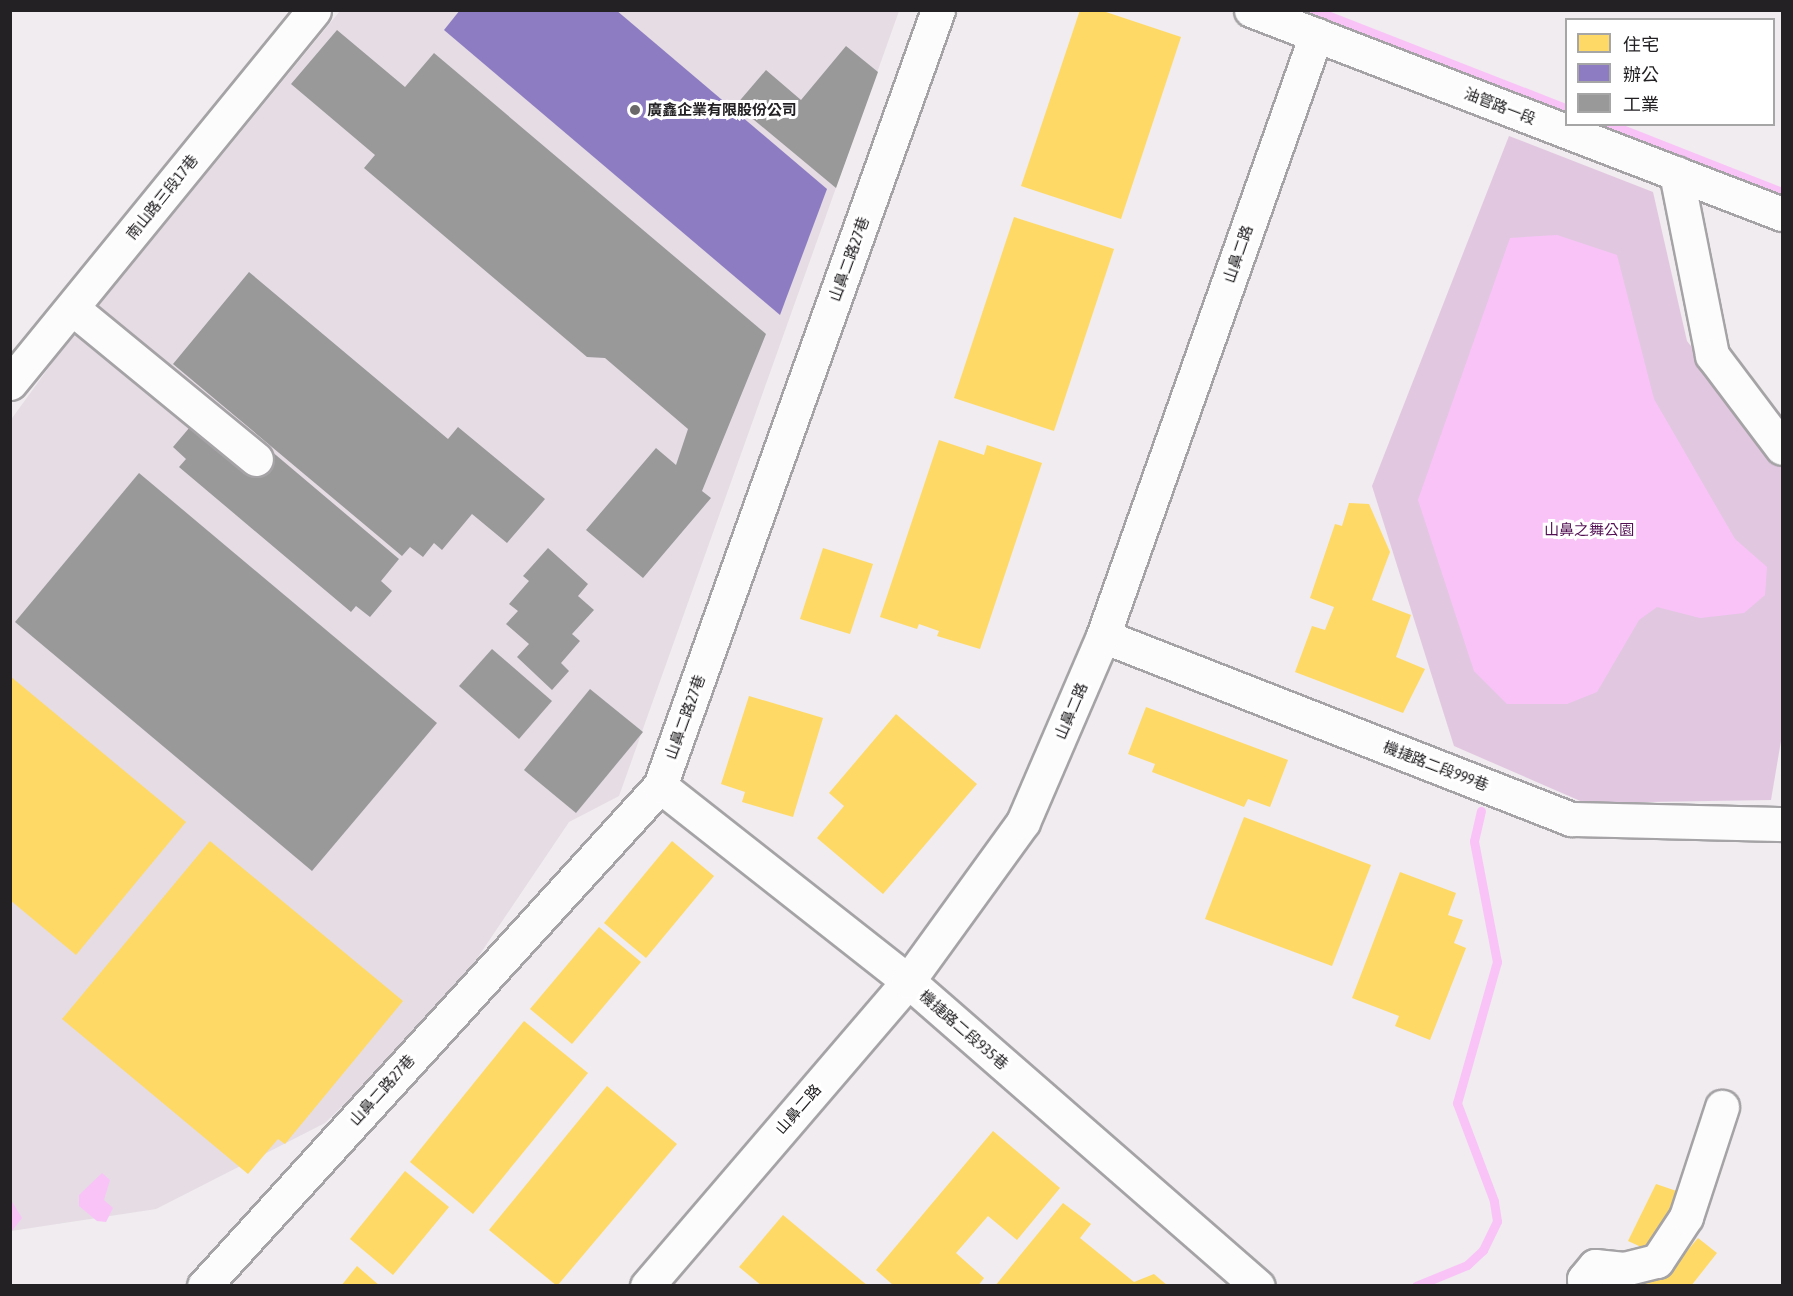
<!DOCTYPE html>
<meta charset="utf-8">
<style>
body{margin:0}
#map{position:relative;width:1793px;height:1296px;overflow:hidden;background:#f0ecef;font-family:"Asap Condensed","Noto Sans TC",sans-serif}
div>[style]{position:absolute}
[style*='--x']{left:calc(var(--x)*1px);top:calc(var(--y)*1px);width:calc(var(--w)*1px);rotate:calc(var(--a)*1deg)}
.built>*{inset:0;background:#e5dce4}
.green>*{inset:0;background:#e2c7e1}
.water>*{inset:0;background:#f9c3f8}
.homes>*{inset:0;background:#ffd966}
.offices>*{inset:0;background:#8e7cc3}
.industry>*{inset:0;background:#999}
.stream>*{height:9px;margin:-4.5px;padding:0 4.5px;transform-origin:4.5px;border-radius:4.5px;background:#f9c3f8}
.roads{filter:drop-shadow(2px 0 #a5a3a5) drop-shadow(-2px 0 #a5a3a5) drop-shadow(0 2px #a5a3a5) drop-shadow(0 -2px #a5a3a5)}
.minor>*{height:33px;margin:-16.5px;padding:0 16.5px;transform-origin:16.5px;border-radius:16.5px;background:#fdfcfd}
.dots>*{width:16px;height:16px;translate:-50% -50%;box-sizing:border-box;border:3px solid #fff;border-radius:50%}
span{translate:-50% -50%;white-space:nowrap;text-align:center;line-height:1.15;-webkit-text-stroke:6px #fff;paint-order:stroke}
.street-label{font-size:15px;color:#232123}
.poi-label{font-size:15px;color:#232123;font-weight:700}
.left{translate:0 -50%;text-align:left}
.park-label{font-size:15px;color:#531154}
.frame{position:absolute;inset:0;border:12px solid #232123;pointer-events:none}
.legend{position:absolute;left:1565px;top:18px;width:210px;height:108px;box-sizing:border-box;background:#fff;border:2px solid #a7a6a7;margin:0;padding:8px 10px;list-style:none;font-size:18px;color:#232123}
.legend li{display:flex;align-items:center;gap:12px;height:30px}
.legend b{width:30px;border:2px solid #a7a6a7}
</style>
<div id="map">
<div class="built">
<i style="clip-path:polygon(340px 11px,899px 11px,619px 796px,569px 822px,445px 1006px,325px 1123px,156px 1209px,11px 1231px,10px 421px,55px 359px)"></i>
</div>
<div class="green">
<i style="clip-path:polygon(1509px 136px,1653px 192px,1687px 341px,1782px 466px,1782px 735px,1771px 800px,1585px 803px,1454px 746px,1372px 486px)"></i>
</div>
<div class="water">
<i style="clip-path:polygon(1557px 235px,1617px 255px,1654px 399px,1735px 539px,1767px 567px,1765px 595px,1744px 613px,1700px 618px,1657px 607px,1639px 620px,1597px 692px,1567px 704px,1507px 704px,1474px 671px,1418px 500px,1510px 238px)"></i>
<i style="clip-path:polygon(102px 1173px,110px 1180px,104px 1200px,113px 1208px,106px 1222px,97px 1221px,79px 1206px,79px 1195px)"></i>
<i style="clip-path:polygon(11px 1200px,22px 1218px,11px 1232px)"></i>
</div>
<div class="homes">
<i style="clip-path:polygon(1080px 10px,1100px 10px,1181px 37px,1121px 219px,1021px 186px)"></i>
<i style="clip-path:polygon(1014px 217px,1114px 249px,1054px 431px,954px 398px)"></i>
<i style="clip-path:polygon(939px 440px,984px 455px,987px 445px,1042px 463px,980px 649px,937px 636px,939px 631px,919px 624px,917px 629px,880px 617px)"></i>
<i style="clip-path:polygon(1349px 503px,1369px 504px,1390px 552px,1372px 600px,1411px 615px,1396px 657px,1425px 669px,1403px 713px,1295px 672px,1312px 626px,1325px 630px,1334px 607px,1310px 598px,1335px 524px,1342px 526px)"></i>
<i style="clip-path:polygon(823px 548px,873px 564px,850px 634px,800px 619px)"></i>
<i style="clip-path:polygon(10px 676px,186px 822px,76px 955px,10px 900px)"></i>
<i style="clip-path:polygon(749px 696px,823px 718px,793px 817px,742px 802px,745px 792px,721px 784px)"></i>
<i style="clip-path:polygon(1146px 707px,1288px 760px,1270px 807px,1248px 799px,1244px 807px,1152px 772px,1155px 764px,1128px 754px)"></i>
<i style="clip-path:polygon(896px 714px,977px 784px,883px 894px,817px 838px,844px 806px,829px 793px)"></i>
<i style="clip-path:polygon(1244px 817px,1371px 865px,1332px 966px,1205px 919px)"></i>
<i style="clip-path:polygon(210px 841px,403px 1001px,285px 1144px,278px 1139px,248px 1174px,62px 1019px)"></i>
<i style="clip-path:polygon(672px 841px,714px 876px,646px 958px,604px 923px)"></i>
<i style="clip-path:polygon(1400px 872px,1456px 893px,1448px 915px,1463px 920px,1454px 943px,1466px 948px,1430px 1040px,1395px 1026px,1399px 1016px,1352px 998px)"></i>
<i style="clip-path:polygon(599px 927px,641px 962px,572px 1044px,530px 1009px)"></i>
<i style="clip-path:polygon(524px 1021px,588px 1073px,473px 1214px,410px 1162px)"></i>
<i style="clip-path:polygon(607px 1086px,677px 1144px,557px 1286px,489px 1230px)"></i>
<i style="clip-path:polygon(993px 1131px,1060px 1188px,1017px 1240px,988px 1216px,956px 1253px,984px 1278px,978px 1286px,894px 1286px,876px 1270px)"></i>
<i style="clip-path:polygon(405px 1171px,449px 1207px,393px 1275px,350px 1239px)"></i>
<i style="clip-path:polygon(1656px 1184px,1700px 1199px,1661px 1256px,1628px 1241px)"></i>
<i style="clip-path:polygon(1063px 1203px,1091px 1224px,1080px 1238px,1134px 1282px,1154px 1274px,1168px 1286px,995px 1286px)"></i>
<i style="clip-path:polygon(783px 1215px,868px 1286px,762px 1286px,739px 1267px)"></i>
<i style="clip-path:polygon(1698px 1238px,1717px 1253px,1691px 1286px,1615px 1282px,1665px 1262px,1672px 1269px)"></i>
<i style="clip-path:polygon(357px 1266px,380px 1286px,341px 1286px)"></i>
</div>
<div class="offices">
<i style="clip-path:polygon(460px 10px,616px 10px,827px 189px,780px 315px,444px 30px)"></i>
</div>
<div class="industry">
<i style="clip-path:polygon(337px 30px,405px 87px,434px 53px,766px 334px,702px 491px,711px 498px,643px 578px,586px 530px,656px 448px,676px 465px,688px 429px,605px 358px,587px 357px,364px 168px,375px 155px,291px 84px)"></i>
<i style="clip-path:polygon(846px 46px,878px 72px,836px 188px,736px 105px,766px 70px,801px 100px)"></i>
<i style="clip-path:polygon(249px 272px,448px 439px,458px 427px,545px 499px,507px 543px,472px 514px,442px 550px,434px 543px,423px 557px,410px 547px,402px 556px,173px 364px)"></i>
<i style="clip-path:polygon(212px 401px,399px 559px,381px 581px,392px 591px,370px 617px,356px 606px,351px 612px,179px 467px,186px 459px,173px 447px)"></i>
<i style="clip-path:polygon(139px 473px,437px 723px,312px 871px,15px 622px)"></i>
<i style="clip-path:polygon(548px 548px,588px 584px,578px 596px,594px 610px,572px 634px,580px 641px,561px 663px,569px 671px,552px 690px,517px 657px,529px 644px,506px 624px,518px 611px,509px 604px,529px 581px,523px 576px)"></i>
<i style="clip-path:polygon(492px 649px,552px 701px,519px 739px,459px 686px)"></i>
<i style="clip-path:polygon(590px 689px,643px 732px,576px 813px,524px 770px)"></i>
</div>
<div class="stream">
<i style="--x:1314;--y:10;--w:270;--a:21.3"></i>
<i style="--x:1609;--y:124;--w:186;--a:21.5"></i>
<i style="--x:1416;--y:1286;--w:55;--a:-22.4"></i>
<i style="--x:1467;--y:1265;--w:22;--a:-43"></i>
<i style="--x:1483;--y:1250;--w:32;--a:-64"></i>
<i style="--x:1497;--y:1221;--w:20;--a:-99"></i>
<i style="--x:1494;--y:1201;--w:105;--a:-110.7"></i>
<i style="--x:1457;--y:1103;--w:147;--a:-74.2"></i>
<i style="--x:1497;--y:962;--w:123;--a:-100.8"></i>
<i style="--x:1474;--y:841;--w:31;--a:-77"></i>
</div>
<div class="roads">
<div class="minor">
<i style="--x:1251;--y:10;--w:569;--a:21.02"></i>
<i style="--x:1676;--y:173;--w:186;--a:78.8"></i>
<i style="--x:1712;--y:355;--w:116;--a:53"></i>
<i style="--x:72;--y:308;--w:238;--a:39.4"></i>
<i style="--x:10;--y:383;--w:481;--a:-50.8"></i>
<i style="--x:1103;--y:636;--w:503;--a:21.36"></i>
<i style="--x:1571;--y:819;--w:211;--a:1.4"></i>
<i style="--x:660;--y:786;--w:315;--a:38.2"></i>
<i style="--x:908;--y:981;--w:464;--a:41.1"></i>
<i style="--x:204;--y:1286;--w:677;--a:-47.64"></i>
<i style="--x:660;--y:786;--w:824;--a:-70.29"></i>
<i style="--x:647;--y:1286;--w:401;--a:-49.4"></i>
<i style="--x:908;--y:981;--w:196;--a:-54.1"></i>
<i style="--x:1023;--y:822;--w:202;--a:-66.7"></i>
<i style="--x:1103;--y:636;--w:638;--a:-70.49"></i>
<i style="--x:1585;--y:1286;--w:7;--a:-98"></i>
<i style="--x:1584;--y:1279;--w:17;--a:-50"></i>
<i style="--x:1595;--y:1266;--w:29;--a:6"></i>
<i style="--x:1624;--y:1269;--w:34;--a:-14"></i>
<i style="--x:1657;--y:1261;--w:53;--a:-56.6"></i>
<i style="--x:1686;--y:1217;--w:116;--a:-71.9"></i>
</div>
</div>
<div class="dots">
<i style="left:635px;top:110px;background:#6b686a"></i>
</div>
<div class="street-label">
<span style="left:1500px;top:106px;rotate:21deg">油管路一段</span>
<span style="left:162px;top:197px;rotate:-51deg">南山路三段17巷</span>
<span style="left:1238px;top:254px;rotate:-71deg">山鼻二路</span>
<span style="left:849px;top:259px;rotate:-70deg">山鼻二路27巷</span>
<span style="left:1071px;top:711px;rotate:-67deg">山鼻二路</span>
<span style="left:685px;top:717px;rotate:-70deg">山鼻二路27巷</span>
<span style="left:1436px;top:766px;rotate:21deg">機捷路二段999巷</span>
<span style="left:964px;top:1030px;rotate:41deg">機捷路二段935巷</span>
<span style="left:382px;top:1090px;rotate:-48deg">山鼻二路27巷</span>
<span style="left:798px;top:1109px;rotate:-49deg">山鼻二路</span>
</div>
<div class="poi-label">
<span class="left" style="left:647px;top:110px">廣鑫企業有限股份公司</span>
</div>
<div class="park-label">
<span style="left:1589px;top:530px">山鼻之舞公園</span>
</div>
<div class="frame"></div>
<ul class="legend">
<li><b style="height:16px;background:#ffd966"></b>住宅</li>
<li><b style="height:16px;background:#8e7cc3"></b>辦公</li>
<li><b style="height:16px;background:#999"></b>工業</li>
</ul>
</div>
